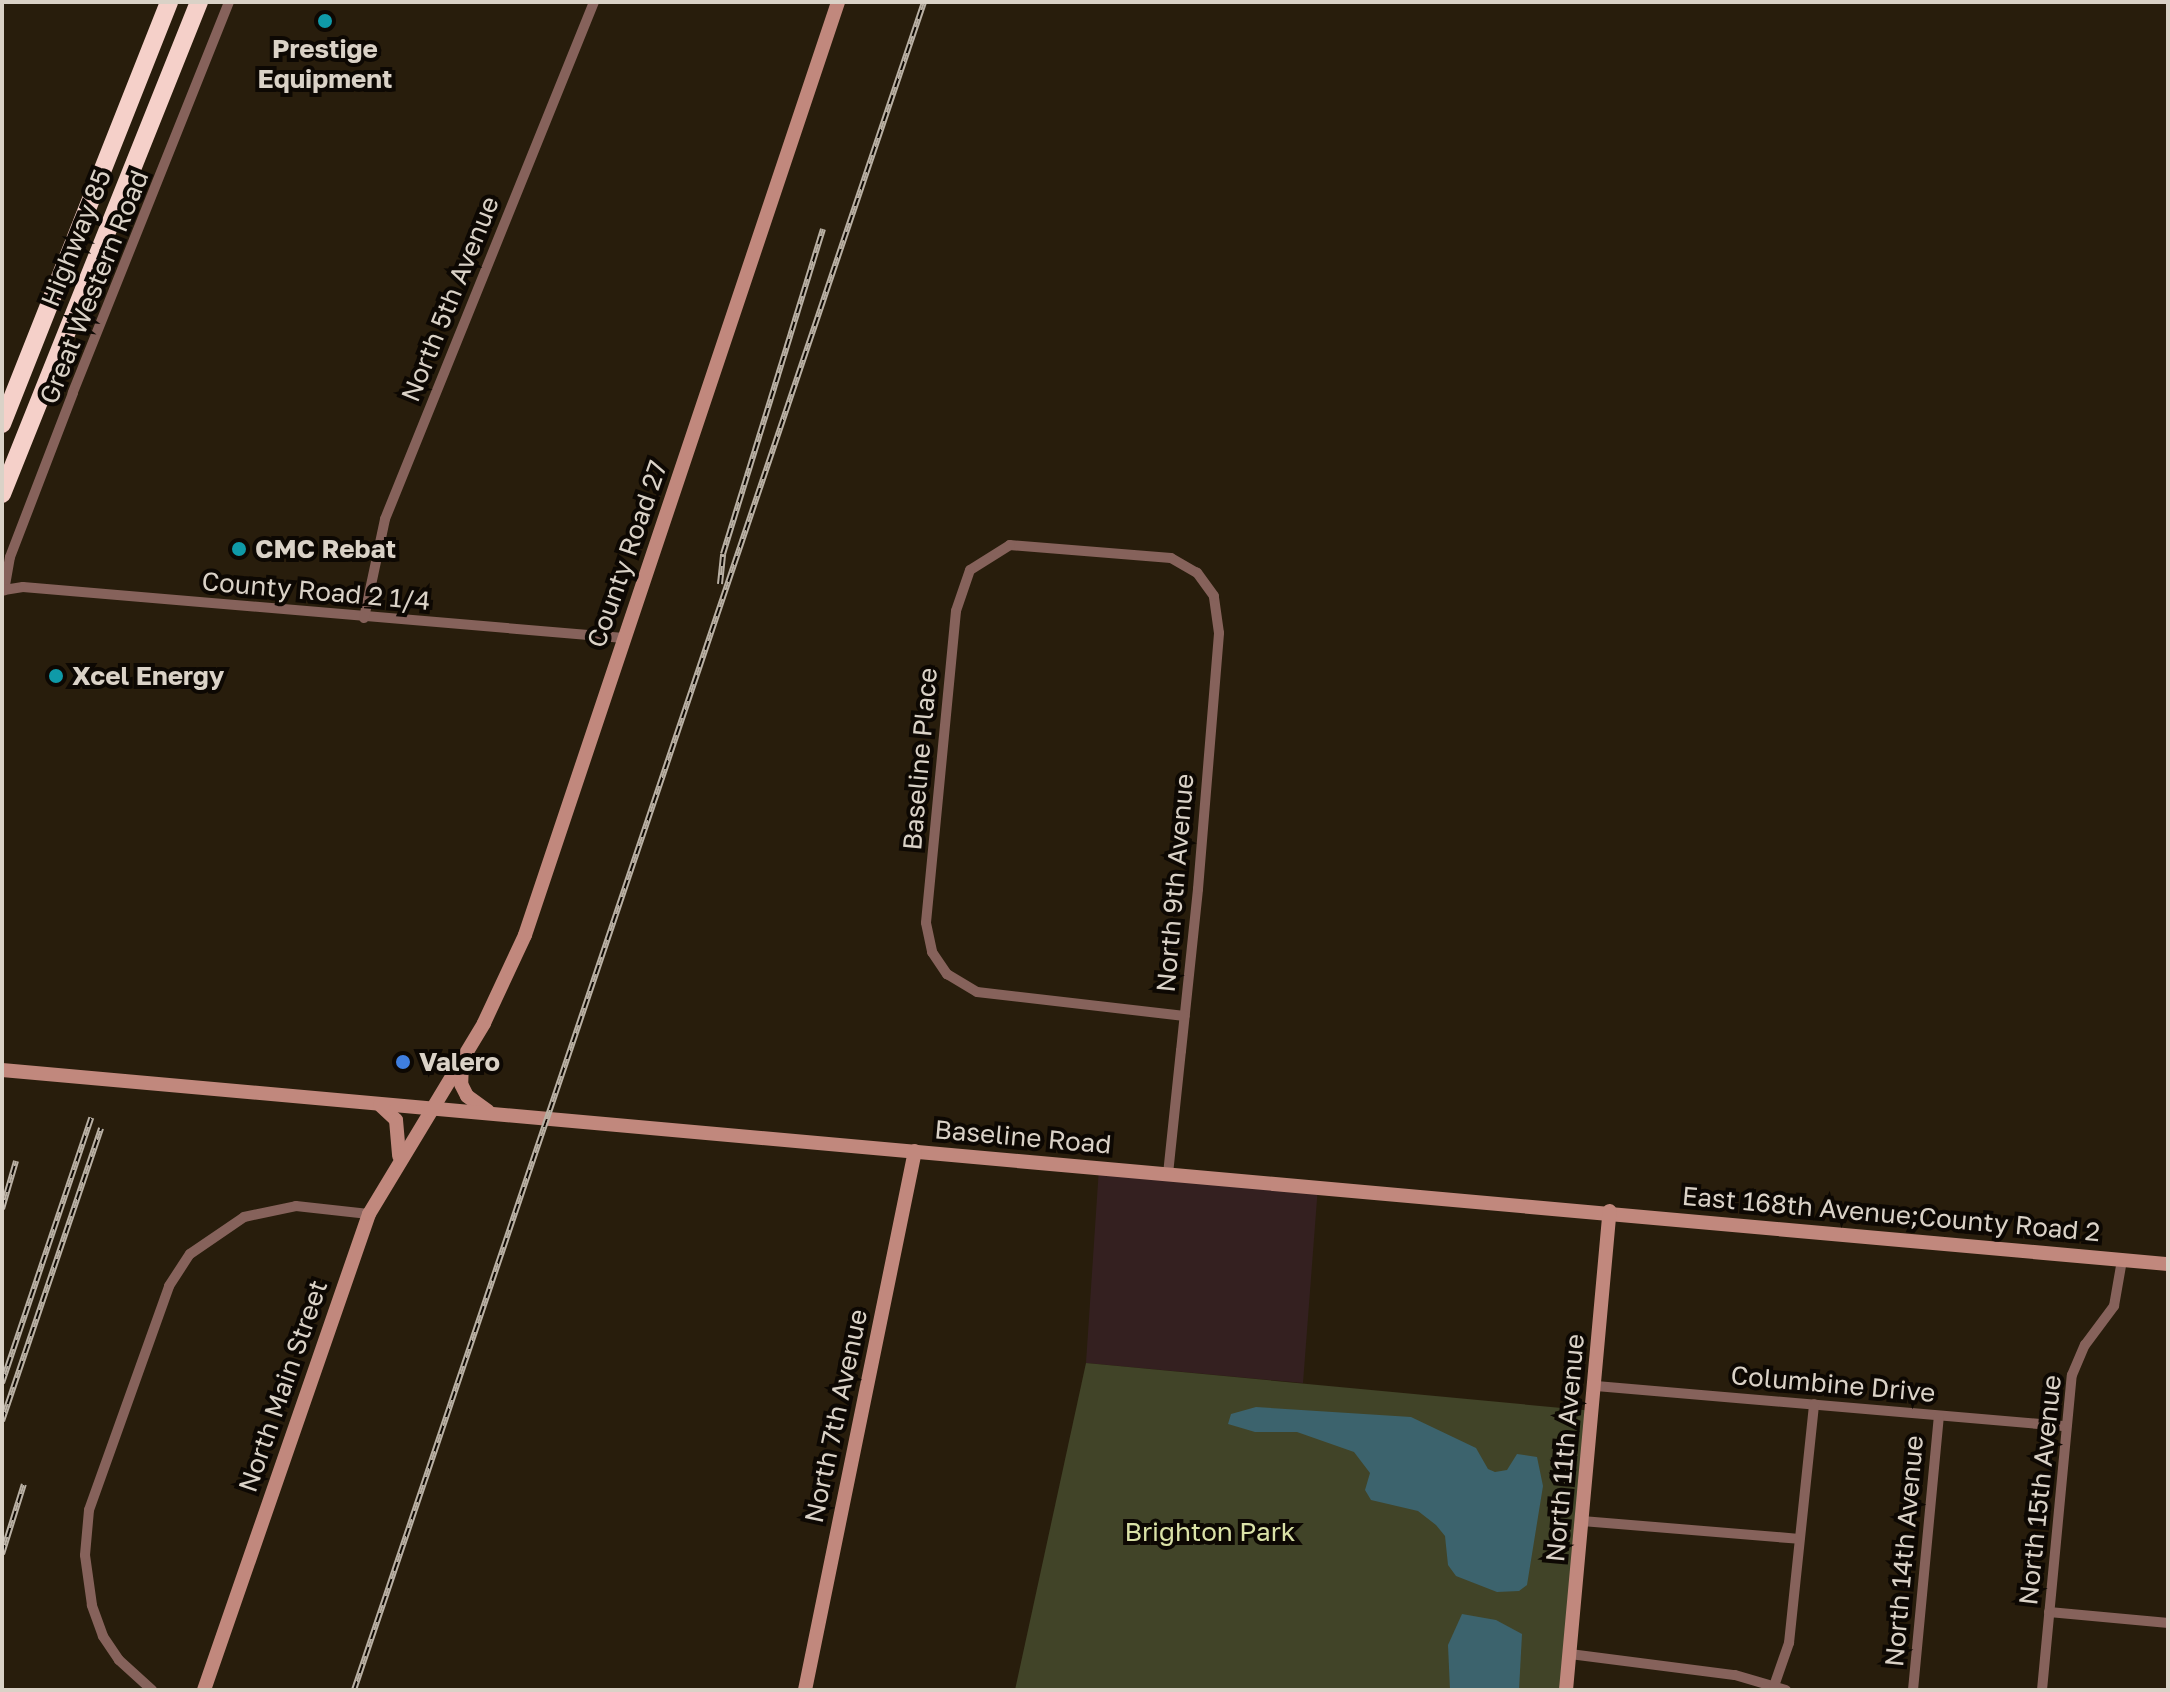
<!DOCTYPE html>
<style>
body{margin:0}
#map{position:relative;width:2170px;height:1692px;overflow:hidden;background:#281d0c;font-family:"Golos Text",sans-serif}
div>[style]{position:absolute}
[style*='--x']{left:calc(var(--x)*1px);top:calc(var(--y)*1px);width:calc(var(--w)*1px);rotate:calc(var(--a)*1deg)}
.commercial>*{inset:0;background:#342020}
.green>*{inset:0;background:#414428}
.water>*{inset:0;background:#3c636d}
.street>*{height:10px;margin:-5px;padding:0 5px;transform-origin:5px;border-radius:5px;background:#86625b}
.secondary>*{height:14px;margin:-7px;padding:0 7px;transform-origin:7px;border-radius:7px;background:#c1887d}
.highway>*{height:18px;margin:-9px;padding:0 9px;transform-origin:9px;border-radius:9px;background:#f5d0c9}
.rail>*{height:6px;margin-top:-3px;transform-origin:0;background:repeating-linear-gradient(90deg,#0d0803 0 9px,#b9b0a4 0 18px);box-sizing:border-box;border-block:2px solid #b9b0a4}
.dots>*{width:22px;height:22px;translate:-50% -50%;box-sizing:border-box;border:4px solid #0d0803;border-radius:50%}
span{translate:-50% -50%;white-space:nowrap;text-align:center;line-height:1.15;-webkit-text-stroke:8px #0d0803;paint-order:stroke}
.poi-label{font-size:26px;color:#dad2c7;font-weight:700}
.left{translate:0 -50%;text-align:left}
.street-label{font-size:26px;color:#dad2c7}
.park-label{font-size:26px;color:#dbe2a7}
.frame{position:absolute;inset:0;border:4px solid #dad2c7;pointer-events:none}
</style>
<div id="map">
<div class="commercial">
<i style="clip-path:polygon(1099px 1168px,1318px 1186px,1303px 1383px,1086px 1363px)"></i>
</div>
<div class="green">
<i style="clip-path:polygon(1086px 1363px,1594px 1411px,1566px 1690px,1015px 1690px)"></i>
</div>
<div class="water">
<i style="clip-path:polygon(1256px 1407px,1411px 1417px,1476px 1448px,1488px 1469px,1495px 1472px,1507px 1470px,1517px 1454px,1537px 1457px,1543px 1486px,1527px 1585px,1519px 1591px,1497px 1592px,1456px 1576px,1448px 1565px,1445px 1536px,1436px 1525px,1418px 1511px,1371px 1500px,1365px 1490px,1370px 1473px,1354px 1452px,1297px 1432px,1255px 1432px,1228px 1424px,1231px 1414px)"></i>
<i style="clip-path:polygon(1462px 1614px,1496px 1620px,1522px 1634px,1519px 1690px,1450px 1690px,1448px 1645px)"></i>
</div>
<div class="street">
<i style="--x:229;--y:2;--w:421;--a:111.8"></i>
<i style="--x:73;--y:393;--w:176;--a:111"></i>
<i style="--x:10;--y:557;--w:34;--a:100"></i>
<i style="--x:4;--y:590;--w:19;--a:-9"></i>
<i style="--x:23;--y:587;--w:603;--a:4.85"></i>
<i style="--x:364;--y:618;--w:101;--a:-78"></i>
<i style="--x:385;--y:519;--w:558;--a:-67.99"></i>
<i style="--x:1168;--y:1174;--w:124;--a:-84"></i>
<i style="--x:1181;--y:1051;--w:163;--a:-84"></i>
<i style="--x:1198;--y:889;--w:257;--a:-85.3"></i>
<i style="--x:1219;--y:633;--w:37;--a:-98"></i>
<i style="--x:1214;--y:596;--w:29;--a:-126"></i>
<i style="--x:1197;--y:573;--w:30;--a:-150"></i>
<i style="--x:1171;--y:558;--w:162;--a:-175.4"></i>
<i style="--x:1010;--y:545;--w:47;--a:148"></i>
<i style="--x:970;--y:570;--w:43;--a:108.9"></i>
<i style="--x:956;--y:611;--w:313;--a:95.5"></i>
<i style="--x:926;--y:923;--w:30;--a:78"></i>
<i style="--x:932;--y:952;--w:27;--a:56"></i>
<i style="--x:947;--y:974;--w:35;--a:31"></i>
<i style="--x:977;--y:992;--w:209;--a:6.6"></i>
<i style="--x:1596;--y:1386;--w:472;--a:4.9"></i>
<i style="--x:1582;--y:1521;--w:218;--a:4.7"></i>
<i style="--x:2049;--y:1612;--w:120;--a:5.3"></i>
<i style="--x:1570;--y:1654;--w:166;--a:7.3"></i>
<i style="--x:1735;--y:1675;--w:53;--a:16.4"></i>
<i style="--x:1774;--y:1686;--w:46;--a:-70.8"></i>
<i style="--x:1789;--y:1643;--w:240;--a:-84"></i>
<i style="--x:152;--y:1690;--w:45;--a:-137.7"></i>
<i style="--x:119;--y:1660;--w:29;--a:-124"></i>
<i style="--x:103;--y:1636;--w:33;--a:-110"></i>
<i style="--x:92;--y:1605;--w:50;--a:-98"></i>
<i style="--x:85;--y:1555;--w:45;--a:-84.9"></i>
<i style="--x:89;--y:1510;--w:238;--a:-70.3"></i>
<i style="--x:169;--y:1286;--w:38;--a:-57"></i>
<i style="--x:190;--y:1254;--w:65;--a:-34.4"></i>
<i style="--x:244;--y:1217;--w:53;--a:-11.9"></i>
<i style="--x:296;--y:1206;--w:73;--a:6.3"></i>
<i style="--x:1913;--y:1690;--w:275;--a:-84.6"></i>
<i style="--x:2042;--y:1690;--w:316;--a:-84.6"></i>
<i style="--x:2072;--y:1375;--w:33;--a:-67"></i>
<i style="--x:2085;--y:1345;--w:49;--a:-53.4"></i>
<i style="--x:2114;--y:1306;--w:47;--a:-80.1"></i>
</div>
<div class="secondary">
<i style="--x:462;--y:1061;--w:23;--a:92"></i>
<i style="--x:461;--y:1084;--w:13;--a:63"></i>
<i style="--x:467;--y:1096;--w:26;--a:36"></i>
<i style="--x:2;--y:1070;--w:2175;--a:5.12"></i>
<i style="--x:380;--y:1105;--w:22;--a:43"></i>
<i style="--x:396;--y:1120;--w:36;--a:85"></i>
<i style="--x:204;--y:1690;--w:504;--a:-70.88"></i>
<i style="--x:369;--y:1214;--w:223;--a:-58.9"></i>
<i style="--x:484;--y:1023;--w:97;--a:-65"></i>
<i style="--x:525;--y:935;--w:984;--a:-71.45"></i>
<i style="--x:805;--y:1690;--w:550;--a:-78.47"></i>
<i style="--x:1566;--y:1690;--w:481;--a:-84.8"></i>
</div>
<div class="highway">
<i style="--x:2;--y:424;--w:454;--a:-68.4"></i>
<i style="--x:2;--y:494;--w:530;--a:-68.18"></i>
</div>
<div class="rail">
<i style="--x:720;--y:584;--w:30;--a:-84"></i>
<i style="--x:723;--y:554;--w:340;--a:-72.9"></i>
<i style="--x:2;--y:1209;--w:50;--a:-73.7"></i>
<i style="--x:2;--y:1383;--w:280;--a:-71.4"></i>
<i style="--x:2;--y:1421;--w:309;--a:-71.3"></i>
<i style="--x:2;--y:1554;--w:73;--a:-72.6"></i>
<i style="--x:354;--y:1690;--w:1782;--a:-71.34"></i>
</div>
<div class="dots">
<i style="left:325px;top:21px;background:#0f9aa8"></i>
<i style="left:239px;top:549px;background:#0f9aa8"></i>
<i style="left:56px;top:676px;background:#0f9aa8"></i>
<i style="left:403px;top:1062px;background:#3f7fe0"></i>
</div>
<div class="poi-label">
<span style="left:325px;top:64px">Prestige<br>Equipment</span>
<span class="left" style="left:255px;top:549px">CMC Rebat</span>
<span class="left" style="left:72px;top:676px">Xcel Energy</span>
<span class="left" style="left:419px;top:1062px">Valero</span>
</div>
<div class="street-label">
<span style="left:76px;top:238px;rotate:-68deg">Highway 85</span>
<span style="left:94px;top:287px;rotate:-68deg">Great Western Road</span>
<span style="left:450px;top:299px;rotate:-68deg">North 5th Avenue</span>
<span style="left:627px;top:554px;rotate:-71deg">County Road 27</span>
<span style="left:316px;top:591px;rotate:5deg">County Road 2 1/4</span>
<span style="left:920px;top:759px;rotate:-85deg">Baseline Place</span>
<span style="left:1175px;top:883px;rotate:-85deg">North 9th Avenue</span>
<span style="left:1023px;top:1137px;rotate:5deg">Baseline Road</span>
<span style="left:1891px;top:1214px;rotate:5deg">East 168th Avenue;County Road 2</span>
<span style="left:1833px;top:1384px;rotate:5deg">Columbine Drive</span>
<span style="left:283px;top:1386px;rotate:-71deg">North Main Street</span>
<span style="left:836px;top:1416px;rotate:-78deg">North 7th Avenue</span>
<span style="left:1565px;top:1448px;rotate:-85deg">North 11th Avenue</span>
<span style="left:2040px;top:1490px;rotate:-84deg">North 15th Avenue</span>
<span style="left:1904px;top:1551px;rotate:-85deg">North 14th Avenue</span>
</div>
<div class="park-label">
<span style="left:1210px;top:1532px">Brighton Park</span>
</div>
<div class="frame"></div>
</div>
